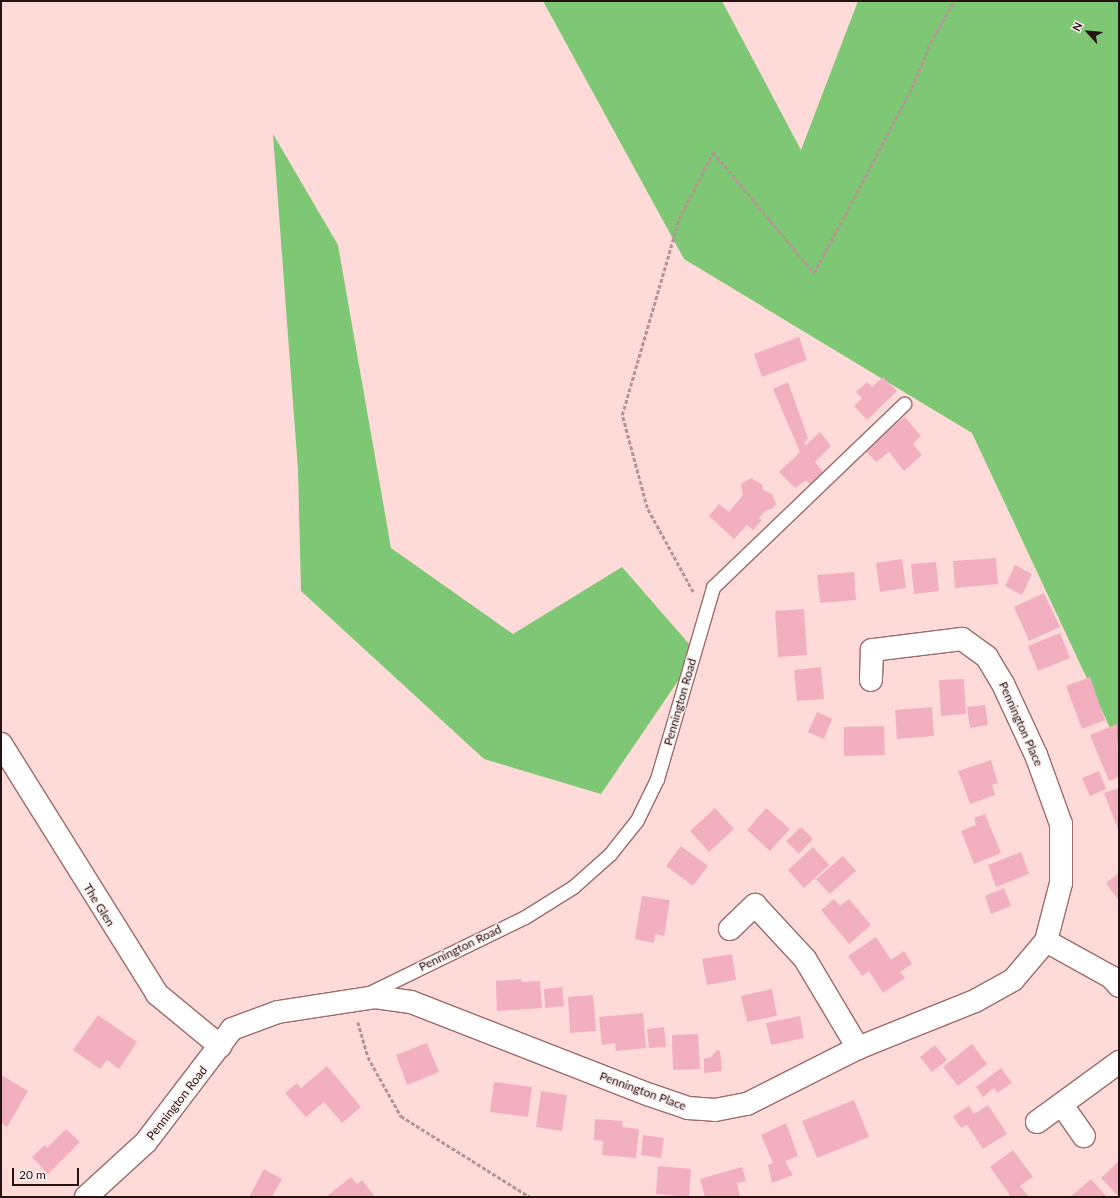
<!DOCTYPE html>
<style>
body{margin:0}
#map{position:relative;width:1120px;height:1198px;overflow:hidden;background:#fedbd9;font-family:Lato,sans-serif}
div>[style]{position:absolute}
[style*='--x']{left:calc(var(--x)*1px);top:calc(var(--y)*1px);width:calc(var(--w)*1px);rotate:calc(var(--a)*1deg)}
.forest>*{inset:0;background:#7ec775}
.building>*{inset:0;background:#f2afc0}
.path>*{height:2.5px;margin-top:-1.25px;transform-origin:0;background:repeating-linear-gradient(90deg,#b39594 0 4px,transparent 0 6px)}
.roads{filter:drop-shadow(1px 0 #9d6b69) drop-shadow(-1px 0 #9d6b69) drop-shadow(0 1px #9d6b69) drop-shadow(0 -1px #9d6b69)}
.service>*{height:13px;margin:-6.5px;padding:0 6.5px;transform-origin:6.5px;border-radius:6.5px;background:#fff}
.minor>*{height:22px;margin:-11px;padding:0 11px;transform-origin:11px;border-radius:11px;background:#fff}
span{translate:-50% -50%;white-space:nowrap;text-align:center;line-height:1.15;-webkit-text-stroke:3px #fbefee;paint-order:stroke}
.street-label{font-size:12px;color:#251212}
.frame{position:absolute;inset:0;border:2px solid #251212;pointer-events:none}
.north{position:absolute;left:1068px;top:12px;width:40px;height:40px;-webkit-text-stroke:3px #fbefee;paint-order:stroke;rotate:297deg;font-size:11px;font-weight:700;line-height:16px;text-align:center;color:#251212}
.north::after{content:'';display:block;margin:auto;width:14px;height:18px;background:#251212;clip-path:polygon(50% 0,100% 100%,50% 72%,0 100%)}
.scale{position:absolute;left:12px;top:1168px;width:67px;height:18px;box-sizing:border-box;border:2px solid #251212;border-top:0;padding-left:5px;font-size:12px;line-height:14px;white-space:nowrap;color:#251212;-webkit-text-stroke:3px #fbefee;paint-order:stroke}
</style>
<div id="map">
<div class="forest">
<i style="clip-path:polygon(543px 1px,722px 1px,801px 150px,858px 1px,1119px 1px,1119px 747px,972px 433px,684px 259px)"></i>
<i style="clip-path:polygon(273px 134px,338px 245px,391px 548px,513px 634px,622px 567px,697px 653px,601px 794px,484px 759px,301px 591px,298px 470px)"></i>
</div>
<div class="building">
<i style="clip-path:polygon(799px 337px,807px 360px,762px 377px,754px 354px)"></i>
<i style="clip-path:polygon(883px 377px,897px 391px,867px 420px,854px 406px,862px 398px,856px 392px,867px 382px,872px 387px)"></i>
<i style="clip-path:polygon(788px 382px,808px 438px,804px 443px,806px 445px,820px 432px,831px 446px,815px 462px,825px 474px,811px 486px,806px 480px,795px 488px,779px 472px,800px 452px,773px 389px)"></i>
<i style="clip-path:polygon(905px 417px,921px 436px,913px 444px,922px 455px,904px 471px,889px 452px,876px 462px,862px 446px,879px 433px,881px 436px)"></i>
<i style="clip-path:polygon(751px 478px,762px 484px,763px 490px,772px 494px,776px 504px,772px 509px,766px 510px,759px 518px,762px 520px,753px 530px,747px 525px,734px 539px,709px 516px,719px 504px,729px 512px,743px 495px,741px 484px)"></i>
<i style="clip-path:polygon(996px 558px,998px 584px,955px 588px,953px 561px)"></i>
<i style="clip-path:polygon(902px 559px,906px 588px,880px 592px,876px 563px)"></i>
<i style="clip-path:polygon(936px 562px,939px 591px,914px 594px,911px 564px)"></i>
<i style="clip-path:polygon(1015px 565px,1032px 574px,1022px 595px,1005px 586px)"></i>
<i style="clip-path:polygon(854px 572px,856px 600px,820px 603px,817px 575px)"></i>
<i style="clip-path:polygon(1044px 593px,1060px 627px,1029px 641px,1014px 607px)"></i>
<i style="clip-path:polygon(804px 609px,807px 655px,778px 657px,775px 611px)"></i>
<i style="clip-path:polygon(1060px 633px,1070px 658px,1038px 671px,1028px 646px)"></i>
<i style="clip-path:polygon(821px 667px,824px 699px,797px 701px,794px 670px)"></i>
<i style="clip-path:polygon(1090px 677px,1105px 720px,1082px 729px,1066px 686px)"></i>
<i style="clip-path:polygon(964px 679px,966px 714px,941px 716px,939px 680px)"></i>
<i style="clip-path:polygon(985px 705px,988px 725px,970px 728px,967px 707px)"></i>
<i style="clip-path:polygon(932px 707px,934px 736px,897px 739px,895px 710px)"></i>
<i style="clip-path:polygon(817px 712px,832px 719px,824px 739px,808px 732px)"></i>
<i style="clip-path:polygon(1117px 724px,1119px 777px,1109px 781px,1090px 735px)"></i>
<i style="clip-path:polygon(884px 726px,885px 755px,844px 756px,844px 727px)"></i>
<i style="clip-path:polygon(991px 760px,998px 783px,992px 785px,995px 795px,970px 804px,958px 771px)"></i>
<i style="clip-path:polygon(1099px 771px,1106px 789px,1090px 796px,1082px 778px)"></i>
<i style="clip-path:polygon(1119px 788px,1119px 832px,1104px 793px)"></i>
<i style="clip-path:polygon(715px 808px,734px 829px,709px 852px,690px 831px)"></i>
<i style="clip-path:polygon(766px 808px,790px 829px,770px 851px,747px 830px)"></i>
<i style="clip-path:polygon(985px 814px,1001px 853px,974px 864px,961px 831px,976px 825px,974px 818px)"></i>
<i style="clip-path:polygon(801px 827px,813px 839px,799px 854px,786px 841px)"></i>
<i style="clip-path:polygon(681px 846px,708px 866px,693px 886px,666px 866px)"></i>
<i style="clip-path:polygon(813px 847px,829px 865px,804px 888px,788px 870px)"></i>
<i style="clip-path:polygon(1021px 852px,1029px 874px,996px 887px,988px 865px)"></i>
<i style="clip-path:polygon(843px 856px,856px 871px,830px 894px,816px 879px)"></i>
<i style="clip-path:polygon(1119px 873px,1119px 901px,1106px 883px)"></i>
<i style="clip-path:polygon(1004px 888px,1011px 906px,991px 914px,985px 896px)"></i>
<i style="clip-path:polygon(642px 896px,670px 900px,664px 936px,655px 934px,654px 943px,635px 939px)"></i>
<i style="clip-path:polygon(834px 899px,840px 906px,849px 899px,871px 925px,849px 944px,821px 910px)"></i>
<i style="clip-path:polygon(876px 937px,891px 960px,904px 951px,912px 964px,900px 972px,905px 978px,883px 993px,869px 971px,862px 976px,848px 956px)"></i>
<i style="clip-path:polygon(732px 954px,736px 980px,707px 985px,702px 959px)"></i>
<i style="clip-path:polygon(521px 979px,522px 982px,540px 981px,542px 1008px,497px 1011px,496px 981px)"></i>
<i style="clip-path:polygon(562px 987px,564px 1006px,545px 1008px,544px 989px)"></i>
<i style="clip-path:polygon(772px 989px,777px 1016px,747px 1022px,741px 996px)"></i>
<i style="clip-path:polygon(593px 995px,596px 1031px,570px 1033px,568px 997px)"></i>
<i style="clip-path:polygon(643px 1013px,646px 1048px,616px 1051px,615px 1043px,602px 1045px,599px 1017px)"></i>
<i style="clip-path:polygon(98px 1015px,137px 1042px,119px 1069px,107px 1060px,100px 1069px,73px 1050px)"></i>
<i style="clip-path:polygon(800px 1016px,804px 1038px,771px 1045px,766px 1023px)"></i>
<i style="clip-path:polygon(664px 1027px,666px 1047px,649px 1048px,647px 1029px)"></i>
<i style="clip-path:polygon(698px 1034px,700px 1069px,673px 1070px,672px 1035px)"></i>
<i style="clip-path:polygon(427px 1043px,439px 1072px,407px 1085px,396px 1055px)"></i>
<i style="clip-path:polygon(972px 1044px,987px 1064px,958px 1086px,943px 1067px)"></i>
<i style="clip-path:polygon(935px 1045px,947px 1060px,932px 1072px,920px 1057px)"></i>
<i style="clip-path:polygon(717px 1050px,720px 1051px,722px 1071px,704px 1073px,704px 1059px,711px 1057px)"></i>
<i style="clip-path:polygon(327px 1066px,361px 1107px,342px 1123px,324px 1102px,306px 1117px,285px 1093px,297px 1083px,301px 1088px)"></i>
<i style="clip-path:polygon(1001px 1068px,1012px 1083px,997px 1093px,994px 1088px,983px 1097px,976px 1087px)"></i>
<i style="clip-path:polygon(1px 1075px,28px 1091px,7px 1127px,1px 1123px)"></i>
<i style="clip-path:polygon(494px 1082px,532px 1087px,528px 1117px,490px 1112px)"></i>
<i style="clip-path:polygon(541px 1091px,567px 1095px,562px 1131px,536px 1127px)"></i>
<i style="clip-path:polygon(854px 1100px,869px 1137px,817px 1158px,802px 1121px)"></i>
<i style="clip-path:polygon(988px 1105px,1007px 1134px,983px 1149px,967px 1125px,961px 1128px,953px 1116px,969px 1106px,974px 1114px)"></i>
<i style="clip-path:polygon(595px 1119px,623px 1121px,622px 1127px,639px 1129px,636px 1158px,602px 1155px,603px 1141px,594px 1140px)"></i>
<i style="clip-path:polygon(786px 1123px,798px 1156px,785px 1161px,793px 1175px,772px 1183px,768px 1165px,773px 1163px,761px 1135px)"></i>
<i style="clip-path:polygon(66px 1129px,80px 1142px,48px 1174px,32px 1157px,45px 1145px,47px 1148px)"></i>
<i style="clip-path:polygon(643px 1135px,664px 1138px,661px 1158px,641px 1155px)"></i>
<i style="clip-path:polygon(1013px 1150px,1033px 1177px,1020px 1186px,1029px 1197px,1007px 1197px,1010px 1195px,990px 1167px)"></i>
<i style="clip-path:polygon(1119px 1161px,1119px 1197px,1101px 1178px)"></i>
<i style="clip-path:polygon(658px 1166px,691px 1169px,689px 1197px,656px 1194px)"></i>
<i style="clip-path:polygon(742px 1167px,746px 1181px,737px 1183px,740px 1197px,705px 1197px,700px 1179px)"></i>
<i style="clip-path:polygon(264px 1169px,282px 1179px,272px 1197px,249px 1197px)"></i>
<i style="clip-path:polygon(351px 1177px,357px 1184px,362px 1180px,375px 1197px,326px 1197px)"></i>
<i style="clip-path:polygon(1091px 1179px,1107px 1197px,1070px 1197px)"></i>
</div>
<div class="path">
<i style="--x:693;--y:592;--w:96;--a:-118.7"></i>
<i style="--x:647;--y:508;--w:96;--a:-105"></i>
<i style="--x:622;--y:415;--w:204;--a:-73.8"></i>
<i style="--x:679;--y:219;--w:75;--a:-63.1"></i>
<i style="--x:713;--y:152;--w:158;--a:50.1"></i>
<i style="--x:814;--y:273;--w:209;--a:-62.1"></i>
<i style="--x:912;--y:88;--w:48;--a:-68.2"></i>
<i style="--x:930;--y:43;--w:48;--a:-60.3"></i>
<i style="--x:358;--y:1022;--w:36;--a:74"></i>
<i style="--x:368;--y:1057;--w:68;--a:60.8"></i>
<i style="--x:401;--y:1116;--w:152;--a:32.1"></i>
</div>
<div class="roads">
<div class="service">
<i style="--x:365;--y:995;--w:178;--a:-26"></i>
<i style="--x:525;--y:917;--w:57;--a:-32"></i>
<i style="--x:573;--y:887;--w:50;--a:-41.7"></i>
<i style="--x:610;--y:854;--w:43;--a:-51.5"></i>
<i style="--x:637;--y:820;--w:46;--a:-64"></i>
<i style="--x:657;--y:779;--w:200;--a:-73.7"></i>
<i style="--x:713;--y:587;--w:265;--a:-43.8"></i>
</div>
<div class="minor">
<i style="--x:1;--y:744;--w:295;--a:58"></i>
<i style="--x:157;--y:994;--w:82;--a:39.5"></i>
<i style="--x:730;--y:929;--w:35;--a:-44"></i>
<i style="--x:755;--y:905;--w:74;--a:47.2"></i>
<i style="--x:805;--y:959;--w:104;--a:59.2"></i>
<i style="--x:1046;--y:941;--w:74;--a:29"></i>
<i style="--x:1111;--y:977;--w:12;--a:48"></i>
<i style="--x:1062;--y:1105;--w:38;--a:55"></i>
<i style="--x:1037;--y:1122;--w:102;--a:-36.2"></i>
<i style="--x:86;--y:1197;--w:81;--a:-42.5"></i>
<i style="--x:146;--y:1142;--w:142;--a:-52.7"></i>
<i style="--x:232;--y:1029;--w:49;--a:-20.3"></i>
<i style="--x:278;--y:1012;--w:98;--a:-8.8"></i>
<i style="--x:375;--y:997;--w:36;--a:8"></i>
<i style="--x:411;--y:1002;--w:256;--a:21.3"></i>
<i style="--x:650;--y:1095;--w:40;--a:18.9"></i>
<i style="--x:688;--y:1108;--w:27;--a:4"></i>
<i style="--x:715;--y:1110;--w:33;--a:-11"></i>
<i style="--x:747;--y:1104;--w:124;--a:-26.8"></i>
<i style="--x:858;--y:1048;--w:126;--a:-21.9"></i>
<i style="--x:975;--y:1001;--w:43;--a:-28.9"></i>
<i style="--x:1013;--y:980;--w:51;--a:-49.8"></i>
<i style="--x:1046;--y:941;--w:60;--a:-75.5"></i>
<i style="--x:1061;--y:883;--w:59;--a:-90"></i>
<i style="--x:1061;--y:824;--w:73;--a:-109.9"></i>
<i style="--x:1036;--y:755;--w:78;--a:-114.9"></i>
<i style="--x:1003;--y:684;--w:31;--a:-121"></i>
<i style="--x:987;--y:657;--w:31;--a:-144"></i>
<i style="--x:962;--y:639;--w:91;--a:173"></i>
<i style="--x:872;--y:650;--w:30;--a:92"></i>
</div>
</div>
<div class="street-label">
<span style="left:680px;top:702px;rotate:-74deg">Pennington Road</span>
<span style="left:1021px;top:724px;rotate:66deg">Pennington Place</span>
<span style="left:99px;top:905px;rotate:58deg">The Glen</span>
<span style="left:460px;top:948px;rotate:-26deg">Pennington Road</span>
<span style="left:643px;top:1091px;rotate:20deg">Pennington Place</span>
<span style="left:177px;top:1103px;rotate:-52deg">Pennington Road</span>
</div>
<div class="frame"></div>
<div class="north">N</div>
<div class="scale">20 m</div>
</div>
